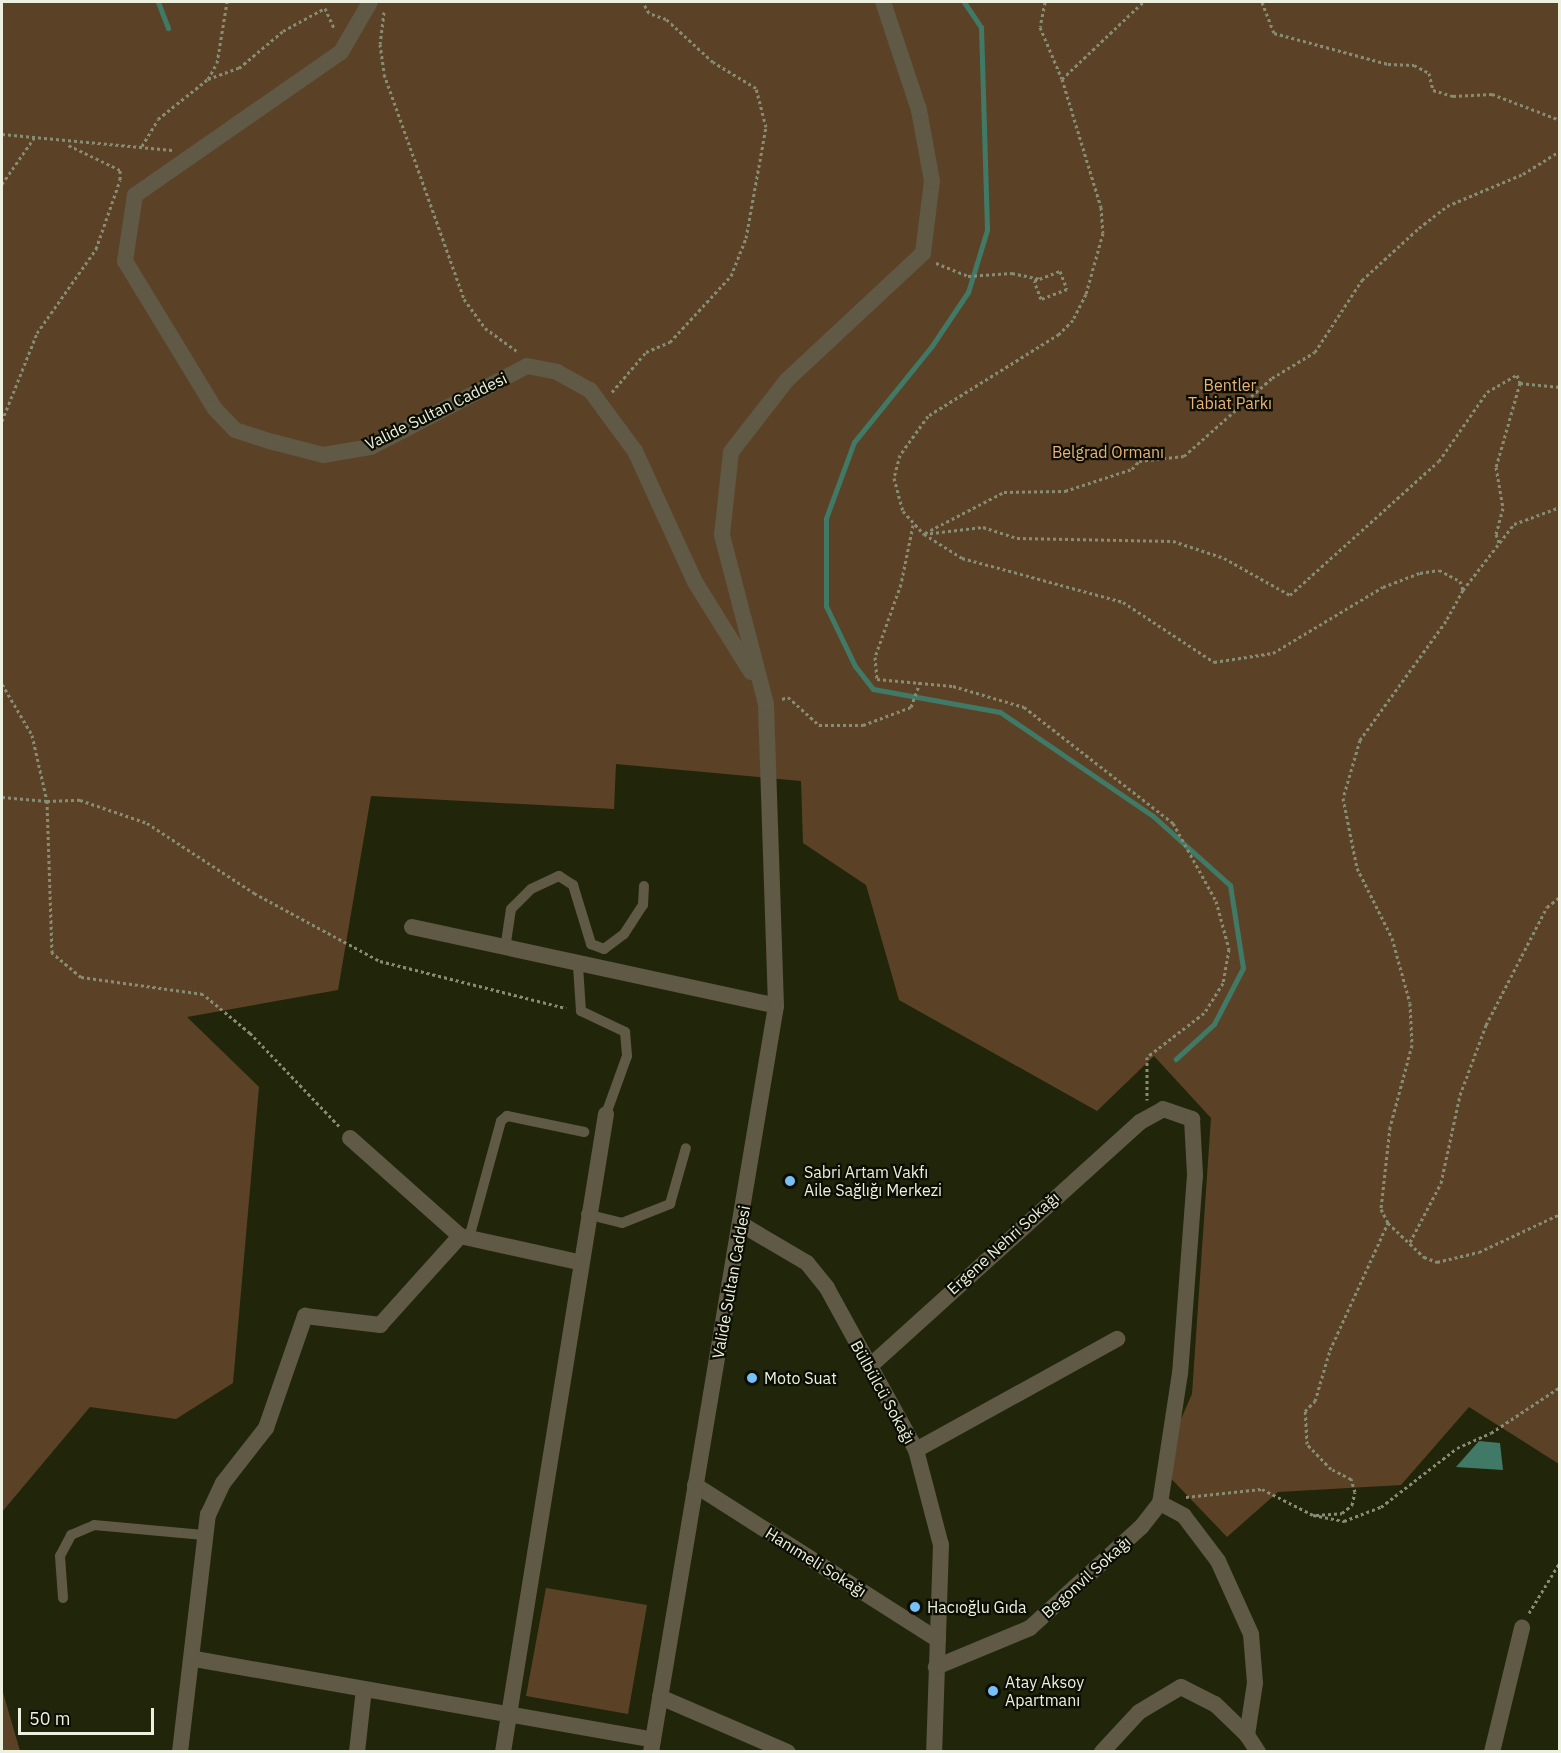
<!DOCTYPE html>
<meta charset="utf-8">
<style>
body{margin:0}
#map{position:relative;width:1561px;height:1753px;overflow:hidden;background:#21260a;font-family:"IBM Plex Sans",sans-serif}
div>[style]{position:absolute}
[style*='--x']{left:calc(var(--x)*1px);top:calc(var(--y)*1px);width:calc(var(--w)*1px);rotate:calc(var(--a)*1deg)}
.green>*{inset:0;background:#5b4226}
.water>*{inset:0;background:#407a66}
.stream>*{height:5px;margin:-2.5px;padding:0 2.5px;transform-origin:2.5px;border-radius:2.5px;background:#407a66}
.path>*{height:3px;margin-top:-1.5px;transform-origin:0;background:repeating-linear-gradient(90deg,#878c75 0 3px,transparent 0 6px)}
.service>*{height:10px;margin:-5px;padding:0 5px;transform-origin:5px;border-radius:5px;background:#5f5945}
.minor>*{height:16px;margin:-8px;padding:0 8px;transform-origin:8px;border-radius:8px;background:#5f5945}
.tertiary>*{height:16px;margin:-8px;padding:0 8px;transform-origin:8px;border-radius:8px;background:#5f5945}
.dots>*{width:16px;height:16px;translate:-50% -50%;box-sizing:border-box;border:3px solid #0c0e04;border-radius:50%}
span{translate:-50% -50%;white-space:nowrap;text-align:center;line-height:1.15;-webkit-text-stroke:4.5px #0c0e04;paint-order:stroke}
.park-label{font-size:16px;color:#eab277}
.street-label{font-size:16px;color:#ecf1df}
.poi-label{font-size:16px;color:#ecf1df}
.left{translate:0 -50%;text-align:left}
.frame{position:absolute;inset:0;border:3px solid #ecf1df;pointer-events:none}
.scale{position:absolute;left:18px;top:1708px;width:136px;height:27px;box-sizing:border-box;border:3px solid #ecf1df;border-top:0;padding-left:8px;font-size:18px;line-height:21px;white-space:nowrap;color:#ecf1df;-webkit-text-stroke:4px #0c0e04;paint-order:stroke}
</style>
<div id="map">
<div class="green">
<i style="clip-path:polygon(2px 2px,1559px 2px,1559px 1464px,1469px 1407px,1401px 1485px,1278px 1492px,1227px 1537px,1160px 1467px,1192px 1394px,1211px 1118px,1154px 1056px,1097px 1111px,899px 1000px,866px 885px,803px 843px,801px 781px,616px 764px,614px 809px,371px 796px,338px 990px,187px 1017px,259px 1087px,233px 1383px,176px 1419px,90px 1407px,2px 1512px)"></i>
<i style="clip-path:polygon(546px 1588px,647px 1605px,628px 1714px,526px 1696px)"></i>
<i style="clip-path:polygon(2px 1689px,20px 1751px,2px 1751px)"></i>
</div>
<div class="water">
<i style="clip-path:polygon(1479px 1441px,1500px 1443px,1503px 1470px,1456px 1467px)"></i>
</div>
<div class="stream">
<i style="--x:158;--y:2;--w:28;--a:69"></i>
<i style="--x:964;--y:2;--w:30;--a:56"></i>
<i style="--x:981;--y:27;--w:203;--a:88.3"></i>
<i style="--x:987;--y:230;--w:65;--a:107"></i>
<i style="--x:968;--y:292;--w:66;--a:123.9"></i>
<i style="--x:931;--y:347;--w:122;--a:129"></i>
<i style="--x:854;--y:442;--w:81;--a:110.2"></i>
<i style="--x:826;--y:518;--w:88;--a:90"></i>
<i style="--x:826;--y:606;--w:67;--a:64.2"></i>
<i style="--x:855;--y:666;--w:29;--a:52"></i>
<i style="--x:873;--y:689;--w:129;--a:10.3"></i>
<i style="--x:1000;--y:712;--w:185;--a:34.2"></i>
<i style="--x:1153;--y:816;--w:103;--a:41.9"></i>
<i style="--x:1230;--y:885;--w:84;--a:81.1"></i>
<i style="--x:1243;--y:968;--w:63;--a:117.4"></i>
<i style="--x:1214;--y:1024;--w:52;--a:137.4"></i>
</div>
<div class="path">
<i style="--x:1045;--y:2;--w:25;--a:101"></i>
<i style="--x:1040;--y:27;--w:56;--a:67.1"></i>
<i style="--x:1062;--y:79;--w:134;--a:73.1"></i>
<i style="--x:1101;--y:207;--w:26;--a:86"></i>
<i style="--x:1103;--y:233;--w:63;--a:105.6"></i>
<i style="--x:1086;--y:294;--w:29;--a:117"></i>
<i style="--x:1073;--y:320;--w:20;--a:135"></i>
<i style="--x:1059;--y:334;--w:155;--a:148"></i>
<i style="--x:928;--y:416;--w:48;--a:125.7"></i>
<i style="--x:900;--y:455;--w:24;--a:105"></i>
<i style="--x:894;--y:478;--w:34;--a:75"></i>
<i style="--x:903;--y:511;--w:31;--a:48"></i>
<i style="--x:924;--y:534;--w:45;--a:32.3"></i>
<i style="--x:962;--y:558;--w:167;--a:15.3"></i>
<i style="--x:1123;--y:602;--w:109;--a:33.4"></i>
<i style="--x:1214;--y:662;--w:60;--a:-8.7"></i>
<i style="--x:1273;--y:653;--w:128;--a:-31"></i>
<i style="--x:1383;--y:587;--w:40;--a:-21"></i>
<i style="--x:1420;--y:573;--w:19;--a:-9"></i>
<i style="--x:1439;--y:570;--w:24;--a:28"></i>
<i style="--x:1460;--y:581;--w:9;--a:72"></i>
<i style="--x:1463;--y:590;--w:35;--a:119"></i>
<i style="--x:1446;--y:621;--w:147;--a:125.9"></i>
<i style="--x:1360;--y:740;--w:60;--a:106.3"></i>
<i style="--x:1343;--y:798;--w:71;--a:78.7"></i>
<i style="--x:1357;--y:868;--w:78;--a:63.4"></i>
<i style="--x:1392;--y:938;--w:67;--a:74.5"></i>
<i style="--x:1410;--y:1003;--w:42;--a:87.3"></i>
<i style="--x:1412;--y:1045;--w:85;--a:105"></i>
<i style="--x:1390;--y:1127;--w:82;--a:96.3"></i>
<i style="--x:1381;--y:1209;--w:16;--a:63"></i>
<i style="--x:1388;--y:1223;--w:50;--a:43.4"></i>
<i style="--x:1424;--y:1257;--w:14;--a:21"></i>
<i style="--x:1437;--y:1262;--w:43;--a:-13.4"></i>
<i style="--x:1479;--y:1252;--w:89;--a:-25.1"></i>
<i style="--x:1262;--y:2;--w:33;--a:69"></i>
<i style="--x:1274;--y:33;--w:118;--a:15.2"></i>
<i style="--x:1388;--y:64;--w:26;--a:2"></i>
<i style="--x:1414;--y:65;--w:17;--a:28"></i>
<i style="--x:1429;--y:73;--w:17;--a:77"></i>
<i style="--x:1433;--y:90;--w:21;--a:17"></i>
<i style="--x:1453;--y:96;--w:39;--a:-3"></i>
<i style="--x:1492;--y:94;--w:73;--a:20.9"></i>
<i style="--x:384;--y:12;--w:32;--a:97"></i>
<i style="--x:380;--y:44;--w:30;--a:82"></i>
<i style="--x:384;--y:74;--w:239;--a:70.4"></i>
<i style="--x:464;--y:299;--w:36;--a:54"></i>
<i style="--x:485;--y:328;--w:41;--a:36"></i>
<i style="--x:208;--y:79;--w:33;--a:-20"></i>
<i style="--x:239;--y:68;--w:57;--a:-40.1"></i>
<i style="--x:283;--y:31;--w:48;--a:-28.7"></i>
<i style="--x:325;--y:8;--w:24;--a:66"></i>
<i style="--x:1062;--y:79;--w:112;--a:-43.5"></i>
<i style="--x:2;--y:134;--w:171;--a:5.4"></i>
<i style="--x:142;--y:146;--w:31;--a:-59"></i>
<i style="--x:158;--y:119;--w:64;--a:-38.7"></i>
<i style="--x:208;--y:79;--w:18;--a:-61"></i>
<i style="--x:217;--y:63;--w:62;--a:-80.7"></i>
<i style="--x:2;--y:184;--w:56;--a:-55.2"></i>
<i style="--x:936;--y:263;--w:35;--a:22"></i>
<i style="--x:968;--y:276;--w:44;--a:-3.9"></i>
<i style="--x:1012;--y:273;--w:30;--a:12"></i>
<i style="--x:1060;--y:271;--w:19;--a:69"></i>
<i style="--x:1067;--y:289;--w:28;--a:159"></i>
<i style="--x:1041;--y:299;--w:19;--a:-111"></i>
<i style="--x:1034;--y:281;--w:28;--a:-21"></i>
<i style="--x:1520;--y:383;--w:40;--a:5.7"></i>
<i style="--x:612;--y:392;--w:52;--a:-49.6"></i>
<i style="--x:646;--y:352;--w:26;--a:-23"></i>
<i style="--x:670;--y:342;--w:90;--a:-47.3"></i>
<i style="--x:731;--y:276;--w:41;--a:-68.5"></i>
<i style="--x:746;--y:238;--w:113;--a:-79.8"></i>
<i style="--x:766;--y:127;--w:40;--a:-104.4"></i>
<i style="--x:756;--y:88;--w:50;--a:-148.8"></i>
<i style="--x:713;--y:62;--w:64;--a:-137.5"></i>
<i style="--x:666;--y:19;--w:18;--a:-161"></i>
<i style="--x:649;--y:13;--w:13;--a:-119"></i>
<i style="--x:2;--y:421;--w:95;--a:-68.3"></i>
<i style="--x:37;--y:333;--w:103;--a:-54.9"></i>
<i style="--x:96;--y:249;--w:73;--a:-70.8"></i>
<i style="--x:120;--y:180;--w:10;--a:-90"></i>
<i style="--x:120;--y:170;--w:60;--a:-154.3"></i>
<i style="--x:913;--y:525;--w:60;--a:101.5"></i>
<i style="--x:901;--y:584;--w:77;--a:109.6"></i>
<i style="--x:875;--y:657;--w:22;--a:85"></i>
<i style="--x:877;--y:679;--w:76;--a:5.3"></i>
<i style="--x:953;--y:686;--w:74;--a:16.5"></i>
<i style="--x:1024;--y:707;--w:189;--a:37.9"></i>
<i style="--x:1173;--y:823;--w:89;--a:61.1"></i>
<i style="--x:1216;--y:901;--w:50;--a:74.8"></i>
<i style="--x:1229;--y:949;--w:35;--a:100"></i>
<i style="--x:1223;--y:983;--w:36;--a:122"></i>
<i style="--x:1204;--y:1013;--w:72;--a:142.3"></i>
<i style="--x:1147;--y:1057;--w:43;--a:90"></i>
<i style="--x:925;--y:533;--w:89;--a:-27.4"></i>
<i style="--x:1004;--y:492;--w:61;--a:-0.9"></i>
<i style="--x:1065;--y:491;--w:71;--a:-18.2"></i>
<i style="--x:1132;--y:469;--w:11;--a:-49"></i>
<i style="--x:1139;--y:461;--w:45;--a:-6.3"></i>
<i style="--x:1184;--y:456;--w:118;--a:-41.6"></i>
<i style="--x:1272;--y:378;--w:50;--a:-31.2"></i>
<i style="--x:1315;--y:352;--w:86;--a:-56.9"></i>
<i style="--x:1362;--y:280;--w:77;--a:-42.4"></i>
<i style="--x:1419;--y:228;--w:36;--a:-38"></i>
<i style="--x:1447;--y:206;--w:82;--a:-22.8"></i>
<i style="--x:1523;--y:174;--w:44;--a:-31.9"></i>
<i style="--x:924;--y:534;--w:59;--a:-6.8"></i>
<i style="--x:983;--y:527;--w:36;--a:18"></i>
<i style="--x:1017;--y:538;--w:156;--a:1.1"></i>
<i style="--x:1173;--y:541;--w:54;--a:18.4"></i>
<i style="--x:1224;--y:558;--w:76;--a:29.3"></i>
<i style="--x:1290;--y:595;--w:200;--a:-42"></i>
<i style="--x:1439;--y:461;--w:84;--a:-55.2"></i>
<i style="--x:1487;--y:392;--w:34;--a:-30"></i>
<i style="--x:1517;--y:375;--w:9;--a:69"></i>
<i style="--x:1520;--y:383;--w:87;--a:105.9"></i>
<i style="--x:1496;--y:467;--w:42;--a:80.3"></i>
<i style="--x:1503;--y:508;--w:27;--a:105"></i>
<i style="--x:1496;--y:534;--w:12;--a:70"></i>
<i style="--x:1463;--y:590;--w:83;--a:-52.3"></i>
<i style="--x:1514;--y:524;--w:49;--a:-20.3"></i>
<i style="--x:2;--y:684;--w:59;--a:59.5"></i>
<i style="--x:32;--y:735;--w:68;--a:77.2"></i>
<i style="--x:47;--y:801;--w:45;--a:-174.9"></i>
<i style="--x:782;--y:699;--w:6;--a:-18"></i>
<i style="--x:788;--y:697;--w:42;--a:42.1"></i>
<i style="--x:819;--y:725;--w:44;--a:0"></i>
<i style="--x:863;--y:725;--w:51;--a:-20.6"></i>
<i style="--x:911;--y:707;--w:27;--a:-70"></i>
<i style="--x:339;--y:1126;--w:129;--a:-133.7"></i>
<i style="--x:250;--y:1033;--w:61;--a:-140.3"></i>
<i style="--x:203;--y:994;--w:123;--a:-172.1"></i>
<i style="--x:81;--y:977;--w:38;--a:-140"></i>
<i style="--x:52;--y:953;--w:152;--a:-91.9"></i>
<i style="--x:47;--y:801;--w:33;--a:-2"></i>
<i style="--x:80;--y:800;--w:71;--a:18.9"></i>
<i style="--x:147;--y:823;--w:128;--a:33.2"></i>
<i style="--x:254;--y:893;--w:143;--a:28.4"></i>
<i style="--x:380;--y:961;--w:192;--a:14.2"></i>
<i style="--x:1410;--y:1242;--w:67;--a:-62.3"></i>
<i style="--x:1441;--y:1183;--w:90;--a:-77.8"></i>
<i style="--x:1460;--y:1095;--w:75;--a:-69.6"></i>
<i style="--x:1486;--y:1025;--w:133;--a:-62.7"></i>
<i style="--x:1547;--y:907;--w:16;--a:-38"></i>
<i style="--x:1186;--y:1497;--w:76;--a:-6"></i>
<i style="--x:1262;--y:1489;--w:57;--a:27"></i>
<i style="--x:1313;--y:1515;--w:32;--a:11"></i>
<i style="--x:1344;--y:1521;--w:40;--a:-21"></i>
<i style="--x:1381;--y:1507;--w:96;--a:-37.8"></i>
<i style="--x:1457;--y:1448;--w:37;--a:-24"></i>
<i style="--x:1491;--y:1433;--w:83;--a:-33.7"></i>
<i style="--x:1316;--y:1515;--w:26;--a:-4"></i>
<i style="--x:1342;--y:1513;--w:13;--a:-39"></i>
<i style="--x:1352;--y:1505;--w:13;--a:-77"></i>
<i style="--x:1355;--y:1492;--w:14;--a:-107"></i>
<i style="--x:1351;--y:1479;--w:22;--a:-153"></i>
<i style="--x:1331;--y:1469;--w:35;--a:-134"></i>
<i style="--x:1307;--y:1444;--w:33;--a:-93"></i>
<i style="--x:1305;--y:1411;--w:14;--a:-45"></i>
<i style="--x:1315;--y:1401;--w:53;--a:-73.6"></i>
<i style="--x:1330;--y:1350;--w:140;--a:-65.5"></i>
<i style="--x:1529;--y:1613;--w:60;--a:-58.7"></i>
</div>
<div class="service">
<i style="--x:505;--y:949;--w:40;--a:-81.5"></i>
<i style="--x:511;--y:909;--w:28;--a:-45"></i>
<i style="--x:531;--y:889;--w:31;--a:-25"></i>
<i style="--x:559;--y:876;--w:17;--a:33"></i>
<i style="--x:573;--y:885;--w:62;--a:73"></i>
<i style="--x:591;--y:944;--w:14;--a:21"></i>
<i style="--x:604;--y:949;--w:25;--a:-37"></i>
<i style="--x:624;--y:934;--w:35;--a:-57"></i>
<i style="--x:643;--y:905;--w:19;--a:-87"></i>
<i style="--x:578;--y:966;--w:45;--a:86.2"></i>
<i style="--x:581;--y:1011;--w:49;--a:25.5"></i>
<i style="--x:625;--y:1032;--w:24;--a:85"></i>
<i style="--x:627;--y:1056;--w:62;--a:109.9"></i>
<i style="--x:586;--y:1214;--w:37;--a:14"></i>
<i style="--x:622;--y:1223;--w:52;--a:-21.6"></i>
<i style="--x:670;--y:1204;--w:58;--a:-74.1"></i>
<i style="--x:469;--y:1238;--w:121;--a:-74.7"></i>
<i style="--x:501;--y:1121;--w:8;--a:-40"></i>
<i style="--x:507;--y:1116;--w:79;--a:11.7"></i>
<i style="--x:63;--y:1598;--w:42;--a:-94.1"></i>
<i style="--x:60;--y:1556;--w:24;--a:-62"></i>
<i style="--x:71;--y:1535;--w:25;--a:-23"></i>
<i style="--x:94;--y:1525;--w:110;--a:5.2"></i>
</div>
<div class="minor">
<i style="--x:370;--y:2;--w:58;--a:120.1"></i>
<i style="--x:341;--y:52;--w:251;--a:145.2"></i>
<i style="--x:135;--y:195;--w:67;--a:98.6"></i>
<i style="--x:125;--y:261;--w:173;--a:58.7"></i>
<i style="--x:215;--y:409;--w:29;--a:46"></i>
<i style="--x:235;--y:430;--w:40;--a:18"></i>
<i style="--x:273;--y:442;--w:52;--a:14.6"></i>
<i style="--x:323;--y:455;--w:49;--a:-9.5"></i>
<i style="--x:371;--y:447;--w:176;--a:-27.4"></i>
<i style="--x:527;--y:366;--w:31;--a:11"></i>
<i style="--x:557;--y:372;--w:38;--a:29"></i>
<i style="--x:590;--y:390;--w:76;--a:53.6"></i>
<i style="--x:635;--y:451;--w:144;--a:65.4"></i>
<i style="--x:695;--y:582;--w:106;--a:58.1"></i>
<i style="--x:412;--y:927;--w:372;--a:12.2"></i>
<i style="--x:776;--y:1006;--w:302;--a:-91.9"></i>
<i style="--x:766;--y:704;--w:175;--a:-104.6"></i>
<i style="--x:722;--y:535;--w:83;--a:-83.8"></i>
<i style="--x:731;--y:452;--w:91;--a:-52.1"></i>
<i style="--x:787;--y:380;--w:186;--a:-43"></i>
<i style="--x:923;--y:253;--w:73;--a:-82.9"></i>
<i style="--x:932;--y:181;--w:72;--a:-100.4"></i>
<i style="--x:919;--y:110;--w:114;--a:-108.4"></i>
<i style="--x:350;--y:1138;--w:147;--a:41.7"></i>
<i style="--x:460;--y:1236;--w:121;--a:12.4"></i>
<i style="--x:827;--y:1288;--w:185;--a:61.2"></i>
<i style="--x:916;--y:1450;--w:98;--a:75.3"></i>
<i style="--x:941;--y:1545;--w:207;--a:91.9"></i>
<i style="--x:869;--y:1367;--w:365;--a:-42.1"></i>
<i style="--x:1140;--y:1122;--w:26;--a:-29"></i>
<i style="--x:1163;--y:1109;--w:31;--a:19"></i>
<i style="--x:1192;--y:1119;--w:56;--a:86.9"></i>
<i style="--x:1195;--y:1175;--w:199;--a:94.3"></i>
<i style="--x:1180;--y:1373;--w:132;--a:98.7"></i>
<i style="--x:1160;--y:1503;--w:31;--a:128"></i>
<i style="--x:1141;--y:1527;--w:150;--a:137.7"></i>
<i style="--x:1030;--y:1628;--w:102;--a:157.5"></i>
<i style="--x:916;--y:1450;--w:230;--a:-28.9"></i>
<i style="--x:695;--y:1485;--w:288;--a:32.5"></i>
<i style="--x:1160;--y:1503;--w:27;--a:28"></i>
<i style="--x:1184;--y:1516;--w:56;--a:52.9"></i>
<i style="--x:1218;--y:1561;--w:80;--a:65.7"></i>
<i style="--x:1251;--y:1634;--w:49;--a:85.3"></i>
<i style="--x:1255;--y:1683;--w:53;--a:98.7"></i>
<i style="--x:1247;--y:1735;--w:20;--a:57"></i>
<i style="--x:195;--y:1659;--w:465;--a:10"></i>
<i style="--x:660;--y:1697;--w:139;--a:23.3"></i>
<i style="--x:180;--y:1752;--w:239;--a:-83.3"></i>
<i style="--x:208;--y:1515;--w:35;--a:-65"></i>
<i style="--x:223;--y:1483;--w:70;--a:-52"></i>
<i style="--x:266;--y:1428;--w:119;--a:-70.8"></i>
<i style="--x:305;--y:1316;--w:76;--a:6.8"></i>
<i style="--x:380;--y:1325;--w:120;--a:-48"></i>
<i style="--x:357;--y:1752;--w:63;--a:-83.7"></i>
<i style="--x:503;--y:1752;--w:646;--a:-80.83"></i>
<i style="--x:1102;--y:1752;--w:54;--a:-47.2"></i>
<i style="--x:1139;--y:1712;--w:49;--a:-30.8"></i>
<i style="--x:1181;--y:1687;--w:38;--a:27"></i>
<i style="--x:1215;--y:1704;--w:45;--a:44.1"></i>
<i style="--x:1492;--y:1752;--w:128;--a:-76.4"></i>
</div>
<div class="tertiary">
<i style="--x:741;--y:1224;--w:77;--a:30.6"></i>
<i style="--x:807;--y:1263;--w:32;--a:51"></i>
<i style="--x:651;--y:1752;--w:756;--a:-80.49"></i>
</div>
<div class="dots">
<i style="left:790px;top:1181px;background:#79bff8"></i>
<i style="left:752px;top:1378px;background:#79bff8"></i>
<i style="left:915px;top:1607px;background:#79bff8"></i>
<i style="left:993px;top:1691px;background:#79bff8"></i>
</div>
<div class="park-label">
<span style="left:1230px;top:394px">Bentler<br>Tabiat Parkı</span>
<span style="left:1108px;top:452px">Belgrad Ormanı</span>
</div>
<div class="street-label">
<span style="left:436px;top:411px;rotate:-26deg">Valide Sultan Caddesi</span>
<span style="left:1003px;top:1243px;rotate:-42deg">Ergene Nehri Sokağı</span>
<span style="left:731px;top:1282px;rotate:-80deg">Valide Sultan Caddesi</span>
<span style="left:883px;top:1392px;rotate:61deg">Bülbülcü Sokağı</span>
<span style="left:816px;top:1562px;rotate:32deg">Hanımeli Sokağı</span>
<span style="left:1086px;top:1577px;rotate:-42deg">Begonvil Sokağı</span>
</div>
<div class="poi-label">
<span class="left" style="left:804px;top:1181px">Sabri Artam Vakfı<br>Aile Sağlığı Merkezi</span>
<span class="left" style="left:764px;top:1378px">Moto Suat</span>
<span class="left" style="left:927px;top:1607px">Hacıoğlu Gıda</span>
<span class="left" style="left:1005px;top:1691px">Atay Aksoy<br>Apartmanı</span>
</div>
<div class="frame"></div>
<div class="scale">50 m</div>
</div>
